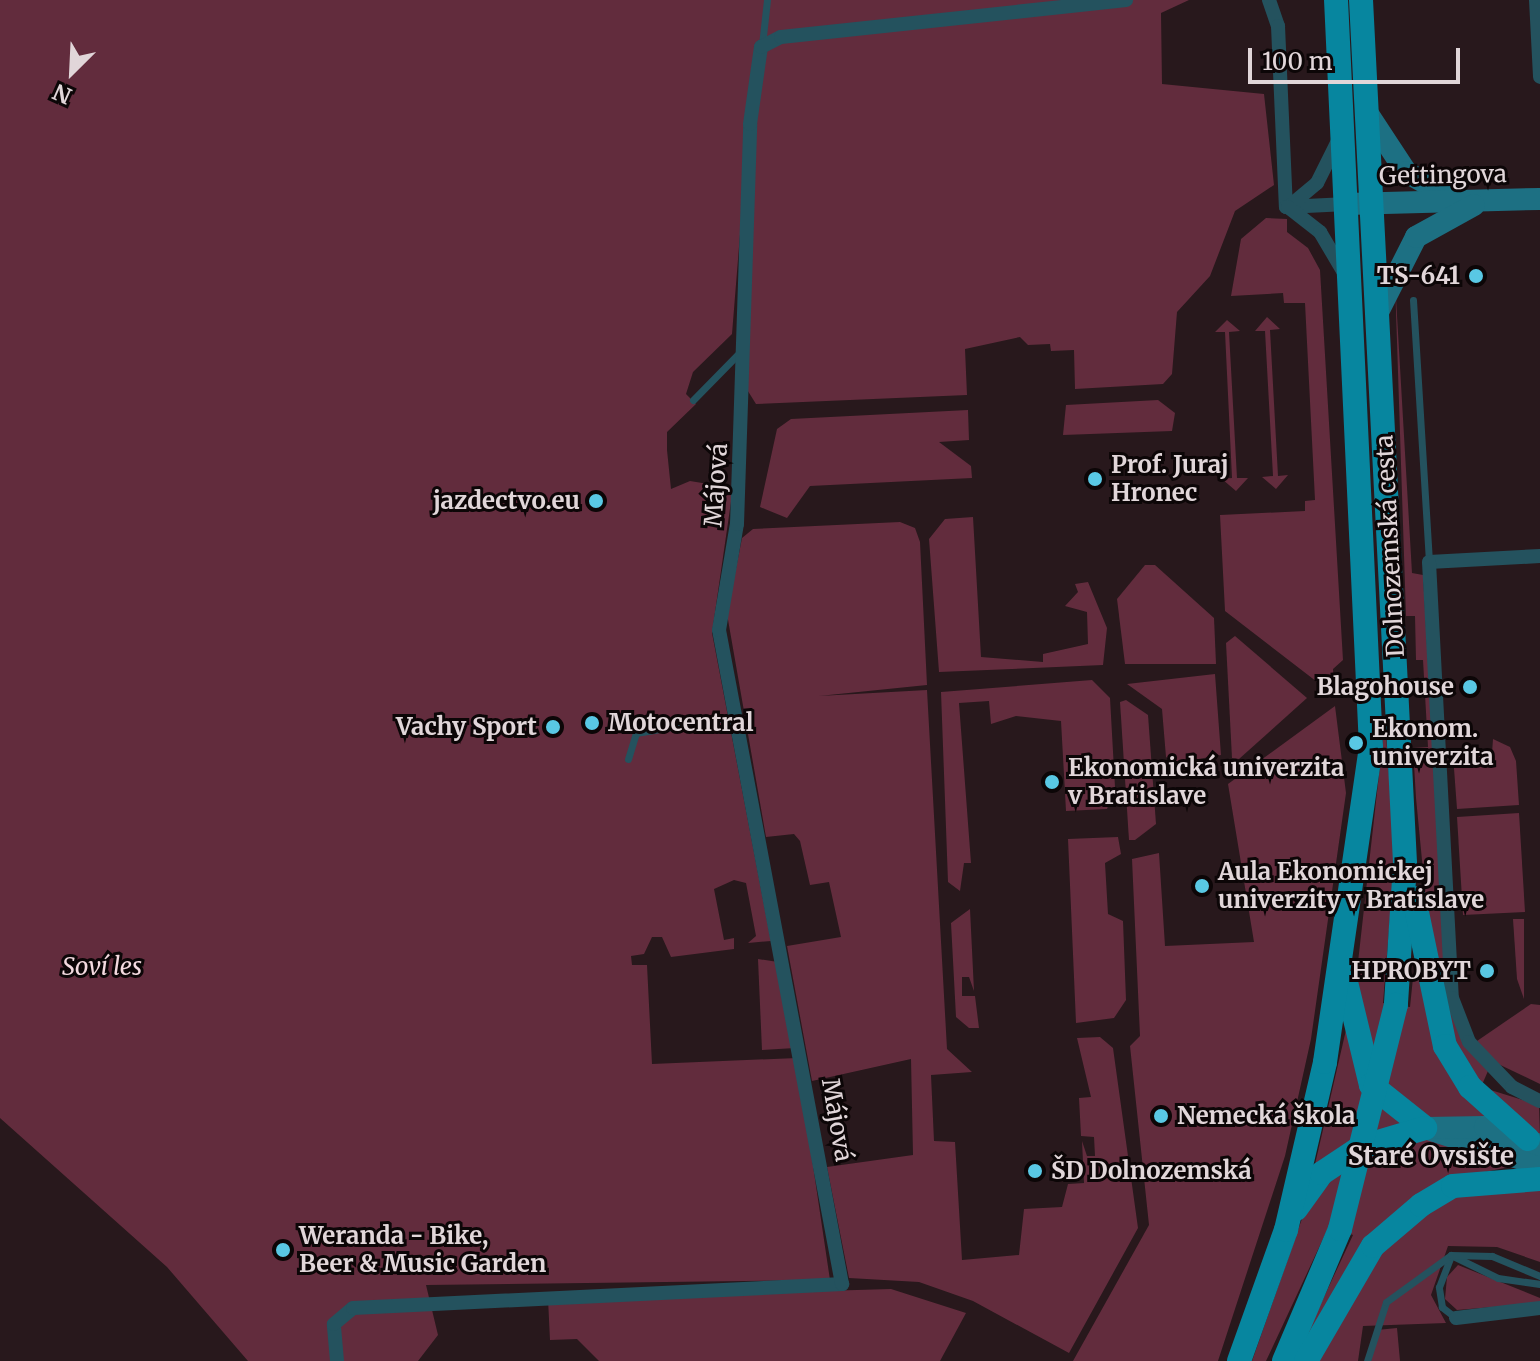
<!DOCTYPE html>
<meta charset="utf-8">
<style>
body{margin:0}
#map{position:relative;width:1540px;height:1361px;overflow:hidden;background:#28181c;font-family:Merriweather,serif}
div>[style]{position:absolute}
[style*='--x']{left:calc(var(--x)*1px);top:calc(var(--y)*1px);width:calc(var(--w)*1px);rotate:calc(var(--a)*1deg)}
.green>*{inset:0;background:#622c3d}
.lane>*{height:7px;margin:-3.5px;padding:0 3.5px;transform-origin:3.5px;border-radius:3.5px;background:#24525e}
.street>*{height:14px;margin:-7px;padding:0 7px;transform-origin:7px;border-radius:7px;background:#24525e}
.secondary>*{height:22px;margin:-11px;padding:0 11px;transform-origin:11px;border-radius:11px;background:#1d7083}
.primary>*{height:24px;margin:-12px;padding:0 12px;transform-origin:12px;border-radius:12px;background:#07869f}
.primary-bridge>*{height:24px;margin:-12px;padding:0 12px;transform-origin:12px;border-radius:12px;background:#07869f}
.dots>*{width:22px;height:22px;translate:-50% -50%;box-sizing:border-box;border:4px solid #0c0607;border-radius:50%}
span{translate:-50% -50%;white-space:nowrap;text-align:center;line-height:1.15;-webkit-text-stroke:6px #0c0607;paint-order:stroke}
.street-label{font-size:24px;color:#e1d6d9}
.poi-label{font-size:24px;color:#e1d6d9;font-weight:700}
.right{translate:-100% -50%;text-align:right}
.left{translate:0 -50%;text-align:left}
.park-label{font-size:24px;color:#f4dae0;font-style:italic}
.neighbourhood-label{font-size:26px;color:#e1d6d9;font-weight:700}
.north{position:absolute;left:32px;top:32px;width:80px;height:80px;-webkit-text-stroke:6px #0c0607;paint-order:stroke;rotate:204deg;font-size:22px;font-weight:700;line-height:32px;text-align:center;color:#e1d6d9}
.north::after{content:'';display:block;margin:auto;width:28px;height:36px;background:#e1d6d9;clip-path:polygon(50% 0,100% 100%,50% 72%,0 100%)}
.scale{position:absolute;left:1248px;top:48px;width:212px;height:36px;box-sizing:border-box;border:4px solid #e1d6d9;border-top:0;padding-left:10px;font-size:24px;line-height:28px;white-space:nowrap;color:#e1d6d9;-webkit-text-stroke:6px #0c0607;paint-order:stroke}
</style>
<div id="map">
<div class="green">
<i style="clip-path:polygon(0 0,1189px 0,1161px 13px,1162px 84px,1264px 94px,1274px 185px,1235px 211px,1210px 276px,1177px 312px,1172px 374px,1163px 384px,1075px 389px,1074px 350px,1051px 351px,1050px 344px,1028px 345px,1020px 337px,965px 349px,967px 395px,756px 404px,746px 388px,755px 48px,732px 334px,693px 372px,686px 394px,696px 404px,667px 432px,667px 450px,671px 489px,690px 481px,733px 488px,712px 633px,771px 941px,748px 943px,756px 936px,746px 883px,734px 880px,714px 889px,724px 940px,734px 938px,734px 949px,671px 957px,662px 937px,652px 937px,644px 954px,631px 956px,632px 965px,647px 965px,652px 1064px,797px 1058px,830px 1280px,426px 1285px,438px 1335px,418px 1361px,248px 1361px,167px 1267px,0 1118px)"></i>
<i style="clip-path:polygon(1266px 218px,1287px 219px,1287px 232px,1308px 248px,1320px 270px,1343px 660px,1333px 669px,1334px 685px,1321px 685px,1225px 611px,1220px 515px,1305px 511px,1305px 501px,1315px 500px,1305px 303px,1284px 303px,1283px 293px,1231px 296px,1241px 239px)"></i>
<i style="clip-path:polygon(1395px 281px,1412px 573px,1423px 575px,1447px 995px,1463px 1044px,1488px 1071px,1481px 1087px,1539px 1105px,1540px 1136px,1478px 1090px,1451px 1045px,1435px 995px,1416px 798px,1413px 748px,1428px 747px,1423px 660px,1416px 660px,1415px 616px,1406px 616px)"></i>
<i style="clip-path:polygon(1267px 317px,1280px 329px,1270px 330px,1278px 476px,1288px 475px,1276px 489px,1262px 477px,1273px 476px,1265px 331px,1255px 331px)"></i>
<i style="clip-path:polygon(1227px 320px,1240px 331px,1229px 332px,1237px 478px,1248px 478px,1236px 491px,1222px 479px,1232px 478px,1225px 332px,1215px 332px)"></i>
<i style="clip-path:polygon(1158px 400px,1175px 413px,1172px 431px,1063px 435px,1066px 405px)"></i>
<i style="clip-path:polygon(968px 410px,969px 440px,939px 442px,971px 466px,972px 478px,810px 486px,787px 518px,760px 507px,777px 429px,791px 419px)"></i>
<i style="clip-path:polygon(973px 517px,981px 657px,1043px 662px,1043px 654px,1088px 644px,1087px 612px,1065px 606px,1078px 592px,1075px 584px,1088px 582px,1107px 628px,1103px 665px,939px 672px,929px 539px,945px 519px)"></i>
<i style="clip-path:polygon(900px 522px,915px 528px,920px 542px,927px 685px,819px 696px,927px 690px,947px 1049px,972px 1072px,931px 1075px,934px 1141px,955px 1142px,962px 1260px,1019px 1255px,1024px 1209px,1062px 1207px,1068px 1184px,1084px 1183px,1082px 1141px,1087px 1156px,1095px 1156px,1094px 1137px,1081px 1136px,1079px 1098px,1091px 1097px,1077px 1038px,1100px 1037px,1113px 1048px,1138px 1228px,1069px 1353px,973px 1301px,919px 1282px,849px 1278px,827px 1167px,913px 1155px,911px 1059px,812px 1081px,787px 946px,841px 937px,829px 882px,810px 885px,800px 841px,794px 834px,766px 837px,727px 614px,742px 538px,753px 529px)"></i>
<i style="clip-path:polygon(1145px 565px,1155px 565px,1214px 618px,1216px 664px,1125px 664px,1117px 599px)"></i>
<i style="clip-path:polygon(1235px 636px,1307px 698px,1239px 759px,1232px 758px,1226px 643px)"></i>
<i style="clip-path:polygon(1215px 674px,1221px 755px,1176px 763px,1166px 757px,1162px 709px,1127px 684px)"></i>
<i style="clip-path:polygon(1092px 680px,1110px 698px,1115px 787px,1107px 809px,1066px 811px,1061px 721px,1016px 716px,991px 724px,989px 701px,959px 703px,971px 863px,964px 863px,960px 891px,948px 882px,941px 692px)"></i>
<i style="clip-path:polygon(1126px 700px,1148px 715px,1156px 824px,1135px 840px,1129px 840px,1120px 702px)"></i>
<i style="clip-path:polygon(1335px 706px,1346px 793px,1311px 1039px,1285px 1156px,1218px 1361px,1073px 1361px,1149px 1225px,1130px 1046px,1140px 1036px,1132px 859px,1159px 853px,1165px 946px,1254px 942px,1228px 784px)"></i>
<i style="clip-path:polygon(1385px 721px,1395px 856px,1383px 1003px,1410px 1007px,1418px 929px,1429px 1012px,1504px 1125px,1428px 1121px,1394px 1101px,1354px 998px)"></i>
<i style="clip-path:polygon(1493px 739px,1510px 747px,1516px 761px,1519px 805px,1457px 809px,1453px 755px,1492px 753px)"></i>
<i style="clip-path:polygon(1519px 813px,1525px 912px,1463px 915px,1457px 817px)"></i>
<i style="clip-path:polygon(1118px 837px,1121px 854px,1105px 863px,1108px 914px,1123px 921px,1126px 1000px,1114px 1018px,1076px 1023px,1068px 839px)"></i>
<i style="clip-path:polygon(970px 909px,974px 991px,969px 977px,962px 977px,962px 996px,975px 996px,979px 1028px,969px 1028px,956px 1017px,951px 923px)"></i>
<i style="clip-path:polygon(1513px 919px,1524px 919px,1524px 999px,1517px 979px)"></i>
<i style="clip-path:polygon(758px 959px,778px 962px,795px 1048px,762px 1050px)"></i>
<i style="clip-path:polygon(1531px 1004px,1540px 1005px,1540px 1084px,1494px 1062px,1477px 1041px)"></i>
<i style="clip-path:polygon(1346px 1030px,1404px 1125px,1313px 1173px)"></i>
<i style="clip-path:polygon(1421px 1137px,1519px 1165px,1465px 1176px,1400px 1213px,1294px 1361px,1353px 1235px,1329px 1226px,1266px 1361px,1252px 1361px,1304px 1213px,1348px 1161px)"></i>
<i style="clip-path:polygon(1540px 1184px,1540px 1262px,1497px 1247px,1448px 1246px,1431px 1295px,1446px 1323px,1363px 1326px,1358px 1361px,1314px 1361px,1377px 1251px,1445px 1199px)"></i>
<i style="clip-path:polygon(1458px 1265px,1540px 1298px,1540px 1303px,1457px 1310px,1445px 1299px,1447px 1277px)"></i>
<i style="clip-path:polygon(891px 1289px,966px 1313px,940px 1361px,599px 1361px,577px 1339px,550px 1340px,548px 1299px)"></i>
<i style="clip-path:polygon(1397px 1328px,1400px 1361px,1371px 1361px,1377px 1330px)"></i>
</div>
<div class="lane">
<i style="--x:762;--y:45;--w:45;--a:-83.7"></i>
<i style="--x:1413;--y:300;--w:262;--a:86.5"></i>
<i style="--x:693;--y:400;--w:69;--a:-45.6"></i>
<i style="--x:628;--y:759;--w:27;--a:-73"></i>
<i style="--x:636;--y:733;--w:100;--a:-9.7"></i>
<i style="--x:1456;--y:1318;--w:18;--a:-142"></i>
<i style="--x:1442;--y:1307;--w:20;--a:-99"></i>
<i style="--x:1439;--y:1287;--w:34;--a:-69"></i>
<i style="--x:1451;--y:1255;--w:52;--a:26.1"></i>
<i style="--x:1498;--y:1278;--w:42;--a:8.1"></i>
<i style="--x:1367;--y:1361;--w:62;--a:-72.1"></i>
<i style="--x:1386;--y:1302;--w:80;--a:-35.9"></i>
<i style="--x:1451;--y:1255;--w:41;--a:1.4"></i>
<i style="--x:1492;--y:1256;--w:52;--a:22.6"></i>
</div>
<div class="street">
<i style="--x:1269;--y:0;--w:28;--a:71"></i>
<i style="--x:1278;--y:26;--w:181;--a:87.5"></i>
<i style="--x:1286;--y:207;--w:61;--a:-2.8"></i>
<i style="--x:1536;--y:0;--w:77;--a:87"></i>
<i style="--x:1338;--y:141;--w:47;--a:116.6"></i>
<i style="--x:1317;--y:183;--w:38;--a:140"></i>
<i style="--x:1288;--y:207;--w:41;--a:38"></i>
<i style="--x:1320;--y:232;--w:45;--a:59.5"></i>
<i style="--x:1540;--y:556;--w:111;--a:176.9"></i>
<i style="--x:1429;--y:562;--w:437;--a:87"></i>
<i style="--x:1452;--y:998;--w:47;--a:68.9"></i>
<i style="--x:1469;--y:1042;--w:62;--a:46.3"></i>
<i style="--x:1512;--y:1087;--w:31;--a:27"></i>
<i style="--x:1456;--y:1318;--w:85;--a:-6.8"></i>
<i style="--x:337;--y:1361;--w:37;--a:-95"></i>
<i style="--x:334;--y:1324;--w:25;--a:-40"></i>
<i style="--x:353;--y:1308;--w:490;--a:-2.8"></i>
<i style="--x:842;--y:1284;--w:665;--a:-100.65"></i>
<i style="--x:719;--y:630;--w:108;--a:-80.4"></i>
<i style="--x:737;--y:524;--w:400;--a:-88.1"></i>
<i style="--x:750;--y:124;--w:78;--a:-81.9"></i>
<i style="--x:761;--y:47;--w:22;--a:-27"></i>
<i style="--x:781;--y:37;--w:347;--a:-6.1"></i>
</div>
<div class="secondary">
<i style="--x:1366;--y:111;--w:73;--a:56.7"></i>
<i style="--x:1406;--y:172;--w:53;--a:29.5"></i>
<i style="--x:1347;--y:204;--w:193;--a:-1.5"></i>
<i style="--x:1377;--y:314;--w:86;--a:-63.1"></i>
<i style="--x:1416;--y:237;--w:66;--a:-28.9"></i>
<i style="--x:1425;--y:1128;--w:121;--a:17.8"></i>
<i style="--x:1426;--y:1128;--w:59;--a:-1"></i>
<i style="--x:1485;--y:1127;--w:58;--a:18.1"></i>
</div>
<div class="primary">
<i style="--x:1361;--y:0;--w:865;--a:87.08"></i>
<i style="--x:1405;--y:864;--w:141;--a:93.7"></i>
<i style="--x:1414;--y:898;--w:151;--a:78.2"></i>
<i style="--x:1445;--y:1046;--w:48;--a:58.6"></i>
<i style="--x:1470;--y:1087;--w:78;--a:41.9"></i>
<i style="--x:1346;--y:982;--w:106;--a:76.4"></i>
<i style="--x:1371;--y:1085;--w:69;--a:38.5"></i>
<i style="--x:1296;--y:1209;--w:44;--a:-54.2"></i>
<i style="--x:1322;--y:1173;--w:47;--a:-33.7"></i>
<i style="--x:1361;--y:1147;--w:67;--a:-16.5"></i>
<i style="--x:1239;--y:1361;--w:139;--a:-70.3"></i>
<i style="--x:1286;--y:1230;--w:172;--a:-76.9"></i>
<i style="--x:1325;--y:1062;--w:318;--a:-81.7"></i>
<i style="--x:1371;--y:747;--w:748;--a:-92.68"></i>
<i style="--x:1284;--y:1361;--w:143;--a:-67"></i>
<i style="--x:1306;--y:1361;--w:133;--a:-59.8"></i>
<i style="--x:1373;--y:1246;--w:63;--a:-40.5"></i>
<i style="--x:1421;--y:1205;--w:37;--a:-31"></i>
<i style="--x:1453;--y:1186;--w:87;--a:-4.6"></i>
</div>
<div class="primary-bridge">
<i style="--x:1340;--y:1229;--w:231;--a:-76"></i>
</div>
<div class="dots">
<i style="left:1476px;top:276px;background:#59c8e4"></i>
<i style="left:1095px;top:479px;background:#59c8e4"></i>
<i style="left:596px;top:501px;background:#59c8e4"></i>
<i style="left:1470px;top:687px;background:#59c8e4"></i>
<i style="left:592px;top:723px;background:#59c8e4"></i>
<i style="left:553px;top:727px;background:#59c8e4"></i>
<i style="left:1356px;top:743px;background:#59c8e4"></i>
<i style="left:1052px;top:782px;background:#59c8e4"></i>
<i style="left:1202px;top:886px;background:#59c8e4"></i>
<i style="left:1487px;top:971px;background:#59c8e4"></i>
<i style="left:1161px;top:1116px;background:#59c8e4"></i>
<i style="left:1035px;top:1171px;background:#59c8e4"></i>
<i style="left:283px;top:1250px;background:#59c8e4"></i>
</div>
<div class="street-label">
<span style="left:1443px;top:175px;rotate:-1deg">Gettingova</span>
<span style="left:716px;top:485px;rotate:-86deg">Májová</span>
<span style="left:1390px;top:546px;rotate:-93deg">Dolnozemská cesta</span>
<span style="left:837px;top:1120px;rotate:80deg">Májová</span>
</div>
<div class="poi-label">
<span class="right" style="left:1460px;top:276px">TS-641</span>
<span class="left" style="left:1111px;top:479px">Prof. Juraj<br>Hronec</span>
<span class="right" style="left:580px;top:501px">jazdectvo.eu</span>
<span class="right" style="left:1454px;top:687px">Blagohouse</span>
<span class="left" style="left:608px;top:723px">Motocentral</span>
<span class="right" style="left:537px;top:727px">Vachy Sport</span>
<span class="left" style="left:1372px;top:743px">Ekonom.<br>univerzita</span>
<span class="left" style="left:1068px;top:782px">Ekonomická univerzita<br>v Bratislave</span>
<span class="left" style="left:1218px;top:886px">Aula Ekonomickej<br>univerzity v Bratislave</span>
<span class="right" style="left:1471px;top:971px">HPROBYT</span>
<span class="left" style="left:1177px;top:1116px">Nemecká škola</span>
<span class="left" style="left:1051px;top:1171px">ŠD Dolnozemská</span>
<span class="left" style="left:299px;top:1250px">Weranda - Bike,<br>Beer &amp; Music Garden</span>
</div>
<div class="park-label">
<span style="left:102px;top:967px">Soví les</span>
</div>
<div class="neighbourhood-label">
<span style="left:1431px;top:1156px">Staré Ovsište</span>
</div>
<div class="north">N</div>
<div class="scale">100 m</div>
</div>
